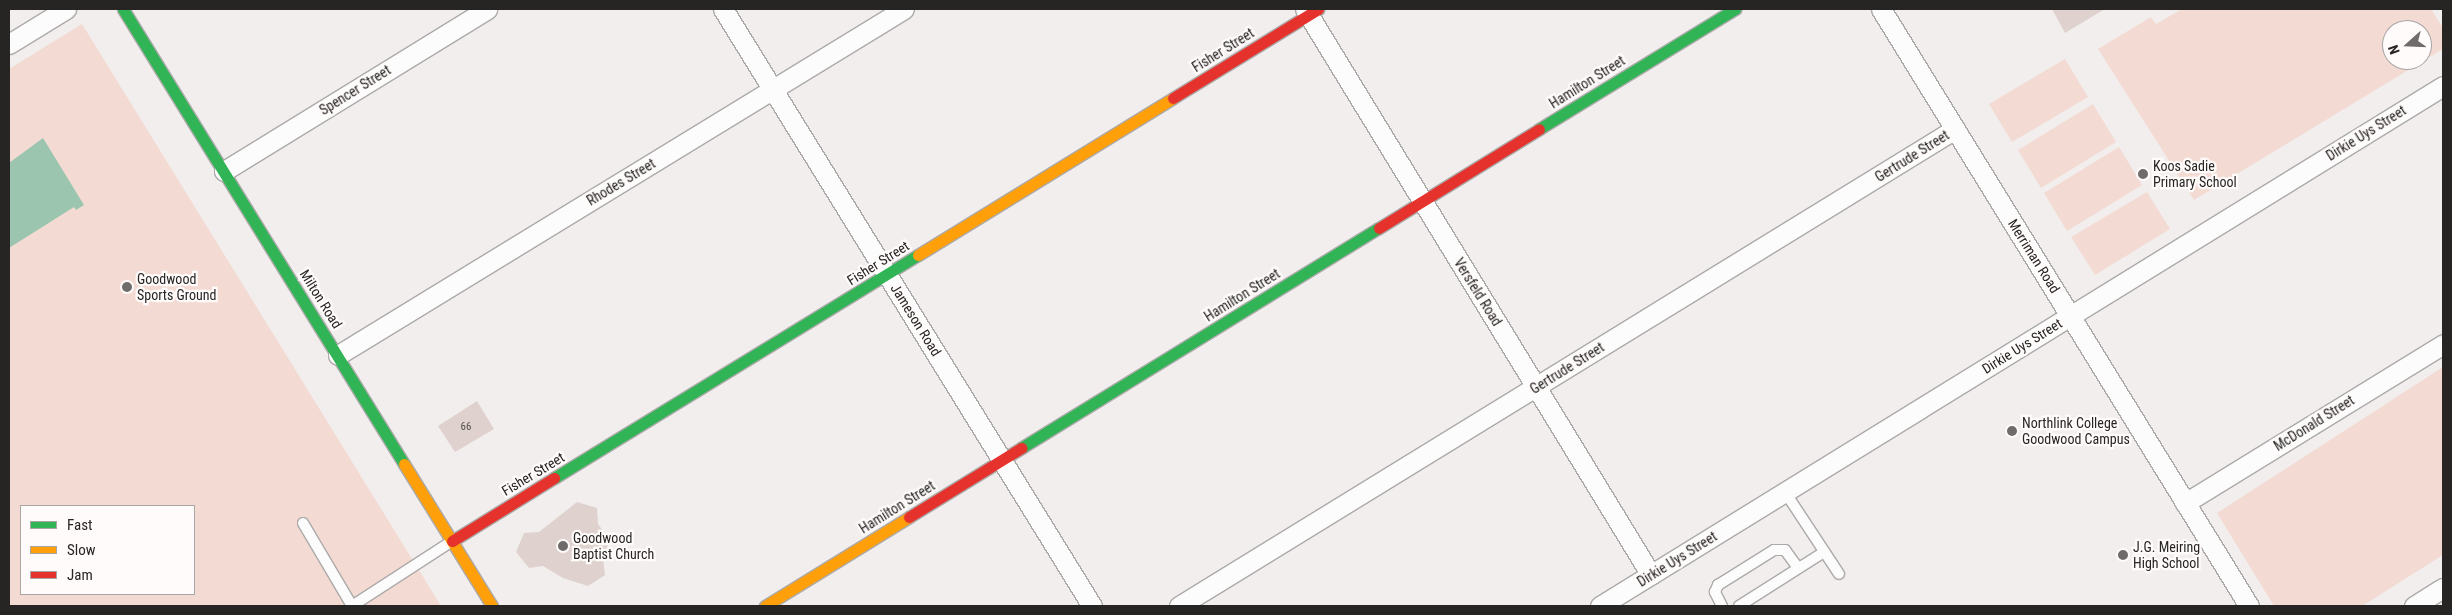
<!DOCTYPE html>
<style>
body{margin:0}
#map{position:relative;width:2452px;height:615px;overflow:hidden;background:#f1eeed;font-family:"Roboto Condensed",sans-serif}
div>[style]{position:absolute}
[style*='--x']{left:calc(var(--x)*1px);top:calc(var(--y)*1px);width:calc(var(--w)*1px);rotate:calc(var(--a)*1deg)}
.green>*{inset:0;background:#f3dbd3}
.water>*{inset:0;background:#9bc5af}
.building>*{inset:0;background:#dfd2ce}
.roads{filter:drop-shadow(1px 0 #acaaa9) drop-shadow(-1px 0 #acaaa9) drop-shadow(0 1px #acaaa9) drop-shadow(0 -1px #acaaa9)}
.lane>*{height:10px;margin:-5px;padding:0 5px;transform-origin:5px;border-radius:5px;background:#fdfcfc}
.street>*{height:19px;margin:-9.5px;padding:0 9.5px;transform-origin:9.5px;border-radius:9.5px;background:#fdfcfc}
.fast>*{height:11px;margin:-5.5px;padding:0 5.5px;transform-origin:5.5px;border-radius:5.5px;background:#30b455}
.slow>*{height:11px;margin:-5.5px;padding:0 5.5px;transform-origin:5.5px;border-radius:5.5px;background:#ff9f0a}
.jam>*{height:11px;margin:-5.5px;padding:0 5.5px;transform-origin:5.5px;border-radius:5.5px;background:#e5322d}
.dots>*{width:14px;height:14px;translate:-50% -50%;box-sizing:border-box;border:2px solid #fefbfa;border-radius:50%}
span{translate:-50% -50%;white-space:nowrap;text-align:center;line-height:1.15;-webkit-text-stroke:4.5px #fefbfa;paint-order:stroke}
.number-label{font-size:11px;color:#55504e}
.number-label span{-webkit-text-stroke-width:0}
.street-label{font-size:14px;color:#272524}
.poi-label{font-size:14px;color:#272524}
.left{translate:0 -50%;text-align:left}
.frame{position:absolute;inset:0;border:10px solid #272524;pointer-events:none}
.legend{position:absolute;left:20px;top:505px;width:175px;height:90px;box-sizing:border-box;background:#fefbfa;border:1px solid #a8a5a4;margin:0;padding:6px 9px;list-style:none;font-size:15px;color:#272524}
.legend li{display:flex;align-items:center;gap:10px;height:25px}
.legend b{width:25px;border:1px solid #a8a5a4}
.north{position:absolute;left:2382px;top:20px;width:50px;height:50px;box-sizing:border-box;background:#fefbfa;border:1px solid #a8a5a4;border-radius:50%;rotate:250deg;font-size:14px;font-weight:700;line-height:20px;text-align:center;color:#272524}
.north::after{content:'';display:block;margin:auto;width:18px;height:22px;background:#6e6b6a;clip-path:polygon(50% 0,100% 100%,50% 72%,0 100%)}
</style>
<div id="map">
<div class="green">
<i style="clip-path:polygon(evenodd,2182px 9px,2431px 9px,2443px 28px,2443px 49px,2194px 200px,2098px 49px,2151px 17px,2156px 24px,2182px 9px,2392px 30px,2422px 30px,2422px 60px,2392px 60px,2392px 30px)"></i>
<i style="clip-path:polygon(evenodd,82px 24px,441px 606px,9px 606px,9px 69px,82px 24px,21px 506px,194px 506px,194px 594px,21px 594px,21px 506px)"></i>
<i style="clip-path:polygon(2065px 59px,2088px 97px,2012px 142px,1989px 104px)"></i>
<i style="clip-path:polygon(2093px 104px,2116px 142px,2041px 188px,2018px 150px)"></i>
<i style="clip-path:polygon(2119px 147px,2142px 185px,2067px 231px,2044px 193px)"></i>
<i style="clip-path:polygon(2147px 192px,2170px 229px,2095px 275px,2071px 237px)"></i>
<i style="clip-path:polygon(2443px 367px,2443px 555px,2362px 606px,2274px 606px,2217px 513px)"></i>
</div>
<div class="water">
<i style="clip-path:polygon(43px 138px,84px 205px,76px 210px,74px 207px,9px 248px,9px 163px)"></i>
</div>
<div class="building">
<i style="clip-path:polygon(2052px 9px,2105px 9px,2065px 33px)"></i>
<i style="clip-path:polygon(477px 401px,494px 429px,455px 452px,438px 426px)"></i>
<i style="clip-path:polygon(577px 502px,597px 508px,598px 524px,610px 540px,603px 559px,605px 575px,588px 586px,563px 578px,543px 566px,529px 568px,516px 552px,524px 533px,539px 532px)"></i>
</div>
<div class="roads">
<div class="lane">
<i style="--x:1785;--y:492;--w:98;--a:56.6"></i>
<i style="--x:303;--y:523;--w:96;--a:59.4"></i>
<i style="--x:352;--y:606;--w:119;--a:-33"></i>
<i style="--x:1722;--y:606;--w:16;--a:-117"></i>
<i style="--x:1715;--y:592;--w:8;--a:-67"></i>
<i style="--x:1718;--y:585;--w:66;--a:-32"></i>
<i style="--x:1774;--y:550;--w:11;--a:0"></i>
<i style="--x:1785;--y:550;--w:22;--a:54"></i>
<i style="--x:1739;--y:606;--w:101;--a:-32.4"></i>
</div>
<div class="street">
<i style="--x:723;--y:9;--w:702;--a:58.28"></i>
<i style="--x:1305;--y:9;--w:663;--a:58.56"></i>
<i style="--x:1881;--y:9;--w:701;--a:58.35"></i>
<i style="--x:9;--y:44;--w:67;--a:-31.6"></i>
<i style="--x:224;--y:171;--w:309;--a:-31.6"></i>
<i style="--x:338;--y:355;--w:663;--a:-31.44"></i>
<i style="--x:2185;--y:503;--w:303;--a:-31.6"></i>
<i style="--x:1179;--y:606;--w:911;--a:-31.58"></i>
<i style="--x:1600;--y:606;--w:990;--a:-31.67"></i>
<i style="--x:2414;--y:606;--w:34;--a:-32"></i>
</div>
<div class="fast">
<i style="--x:123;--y:9;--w:535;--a:58.3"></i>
<i style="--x:1539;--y:129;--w:230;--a:-31.5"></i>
<i style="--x:1021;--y:448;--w:420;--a:-31.6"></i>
<i style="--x:554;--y:478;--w:427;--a:-31.5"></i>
</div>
<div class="slow">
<i style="--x:918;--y:255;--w:299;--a:-31.6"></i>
<i style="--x:404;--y:464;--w:167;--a:58.2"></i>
<i style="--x:765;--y:606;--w:169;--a:-31.7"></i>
</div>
<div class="jam">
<i style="--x:1173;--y:98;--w:170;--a:-31.5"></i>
<i style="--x:1379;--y:228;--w:188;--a:-31.7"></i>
<i style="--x:909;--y:517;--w:132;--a:-31.6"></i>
<i style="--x:452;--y:541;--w:120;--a:-31.7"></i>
</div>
</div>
<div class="dots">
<i style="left:2143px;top:174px;background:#6e6b6a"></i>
<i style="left:127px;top:287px;background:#6e6b6a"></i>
<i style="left:2012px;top:431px;background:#6e6b6a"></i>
<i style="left:563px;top:546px;background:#6e6b6a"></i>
<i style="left:2123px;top:555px;background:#6e6b6a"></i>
</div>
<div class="number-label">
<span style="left:466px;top:427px">66</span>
</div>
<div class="street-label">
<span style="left:1223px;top:50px;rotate:-32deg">Fisher Street</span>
<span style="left:1587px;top:82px;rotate:-32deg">Hamilton Street</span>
<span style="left:355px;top:90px;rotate:-32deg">Spencer Street</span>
<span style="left:2366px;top:133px;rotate:-32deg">Dirkie Uys Street</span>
<span style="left:1912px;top:156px;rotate:-32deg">Gertrude Street</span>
<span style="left:621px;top:182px;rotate:-31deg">Rhodes Street</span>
<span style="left:2034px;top:256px;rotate:58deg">Merriman Road</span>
<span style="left:878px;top:263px;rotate:-32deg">Fisher Street</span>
<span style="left:1478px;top:292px;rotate:58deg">Versfeld Road</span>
<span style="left:1242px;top:295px;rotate:-32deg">Hamilton Street</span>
<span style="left:321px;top:299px;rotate:58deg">Milton Road</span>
<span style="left:916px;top:320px;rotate:58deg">Jameson Road</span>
<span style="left:2022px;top:346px;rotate:-32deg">Dirkie Uys Street</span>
<span style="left:1567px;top:368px;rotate:-32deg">Gertrude Street</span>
<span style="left:2314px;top:423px;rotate:-32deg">McDonald Street</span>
<span style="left:533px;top:474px;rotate:-31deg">Fisher Street</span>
<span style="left:897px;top:507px;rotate:-32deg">Hamilton Street</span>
<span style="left:1677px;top:559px;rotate:-32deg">Dirkie Uys Street</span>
</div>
<div class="poi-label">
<span class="left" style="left:2153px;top:174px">Koos Sadie<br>Primary School</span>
<span class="left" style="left:137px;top:287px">Goodwood<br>Sports Ground</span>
<span class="left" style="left:2022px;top:431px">Northlink College<br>Goodwood Campus</span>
<span class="left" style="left:573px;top:546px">Goodwood<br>Baptist Church</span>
<span class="left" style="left:2133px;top:555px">J.G. Meiring<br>High School</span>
</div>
<div class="frame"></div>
<ul class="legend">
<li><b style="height:6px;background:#30b455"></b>Fast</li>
<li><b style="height:6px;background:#ff9f0a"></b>Slow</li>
<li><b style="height:6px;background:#e5322d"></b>Jam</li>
</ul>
<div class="north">N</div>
</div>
